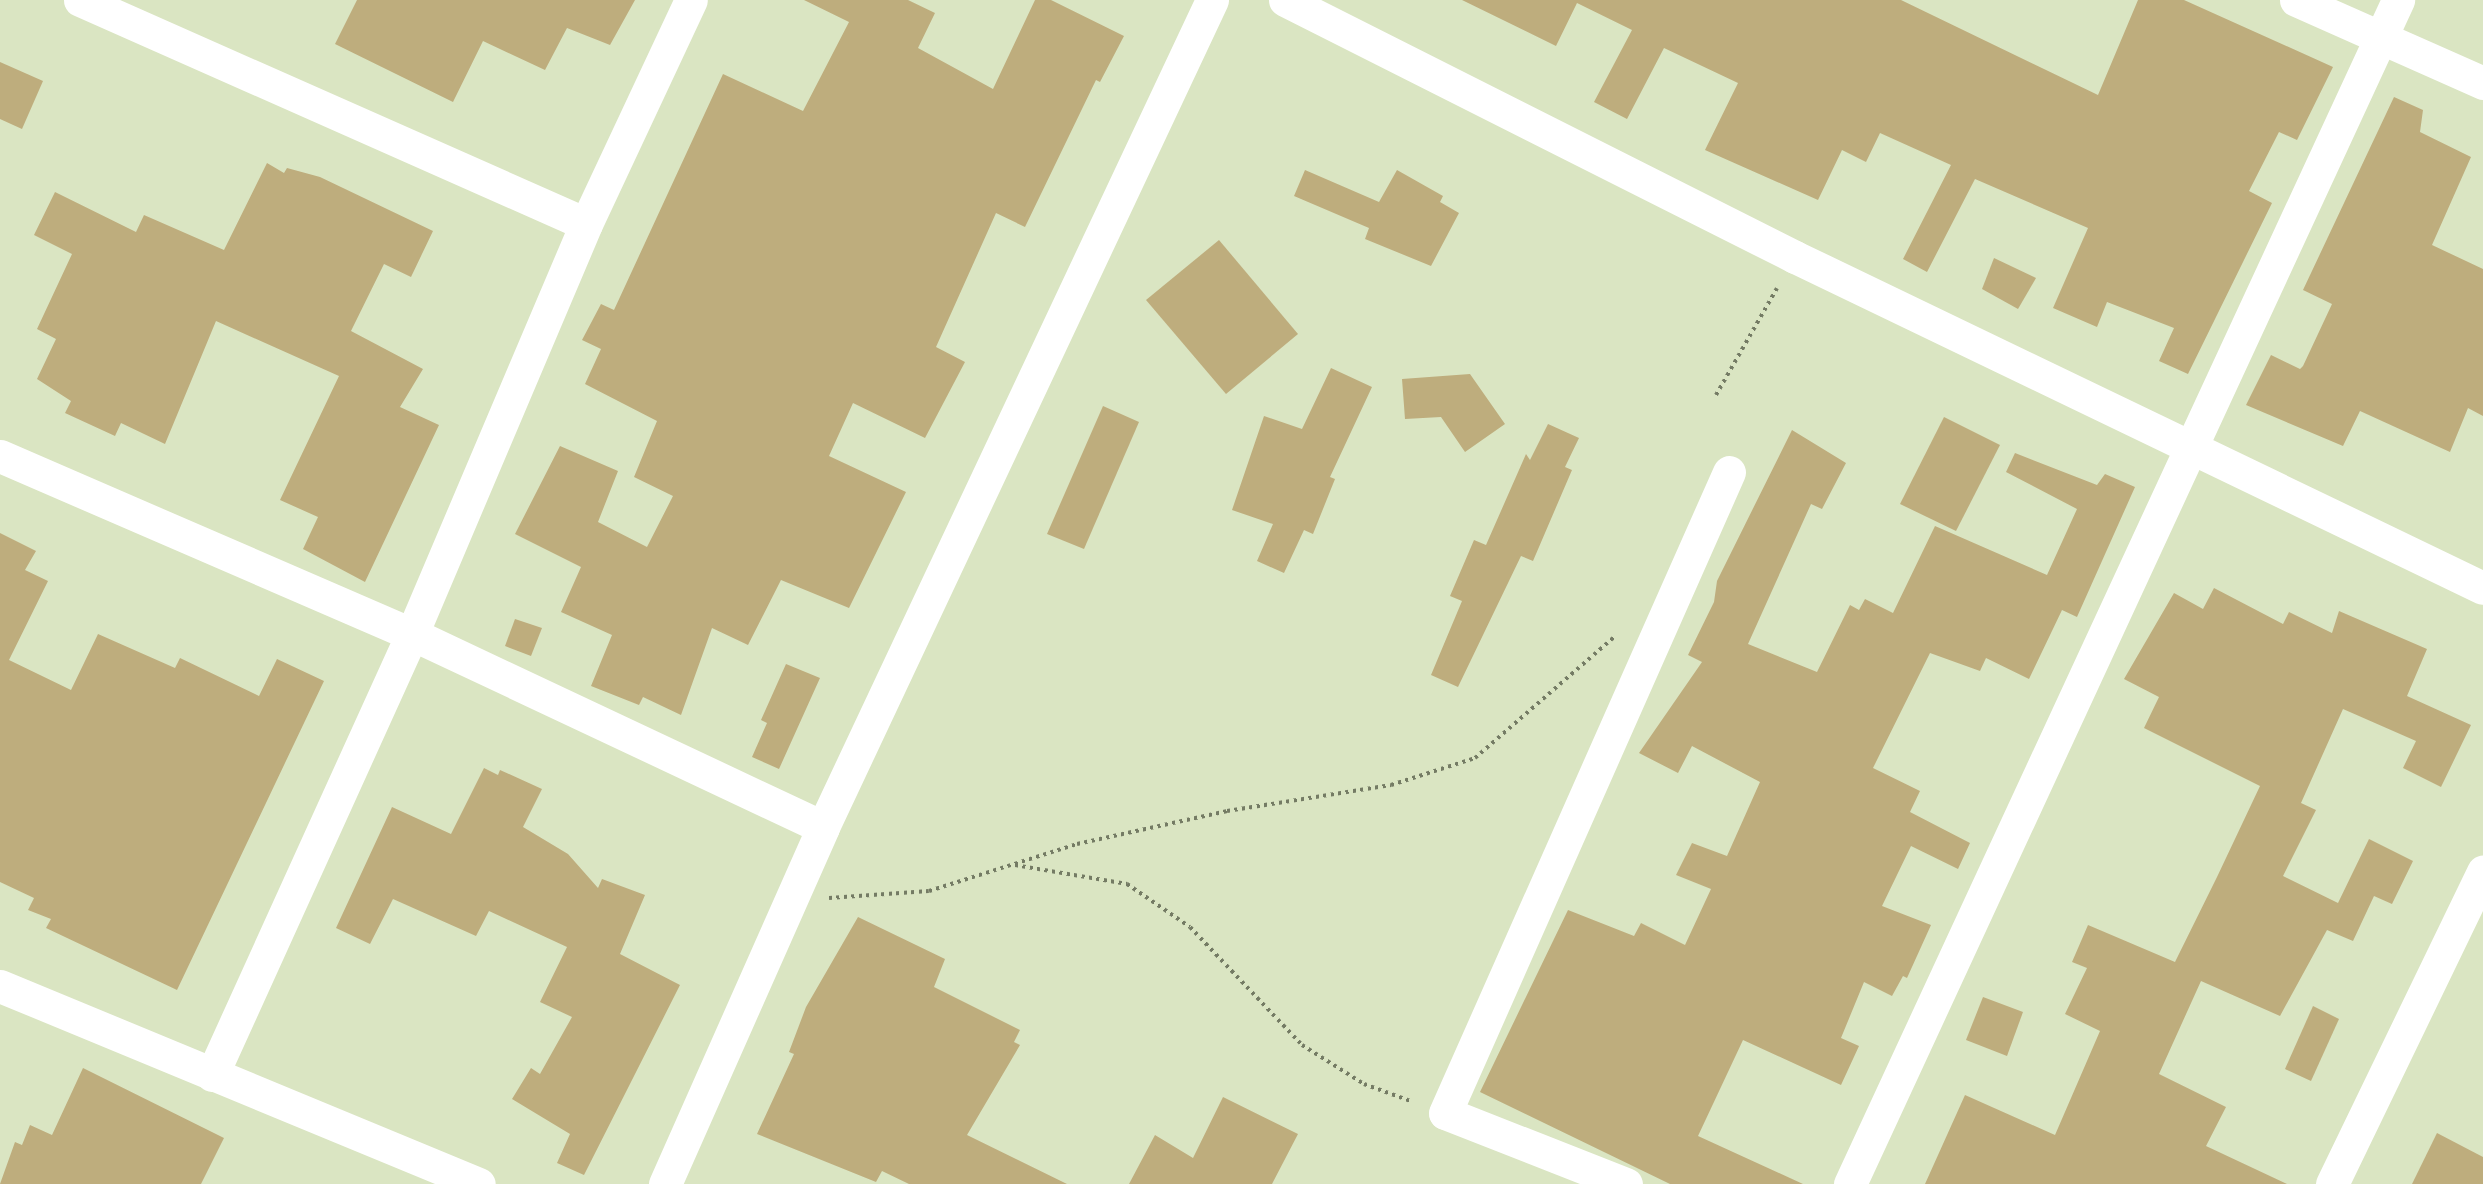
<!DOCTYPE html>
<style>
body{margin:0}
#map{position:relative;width:2483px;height:1184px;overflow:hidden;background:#dae5c2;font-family:"PT Sans",sans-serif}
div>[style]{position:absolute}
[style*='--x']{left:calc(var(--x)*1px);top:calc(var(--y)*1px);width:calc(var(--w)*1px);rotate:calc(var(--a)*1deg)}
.building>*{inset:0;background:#bead7d}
.path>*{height:4px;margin-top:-2px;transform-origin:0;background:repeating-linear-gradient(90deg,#747b64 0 3px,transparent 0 7.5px)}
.street>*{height:33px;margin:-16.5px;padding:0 16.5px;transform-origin:16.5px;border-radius:16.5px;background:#fff}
span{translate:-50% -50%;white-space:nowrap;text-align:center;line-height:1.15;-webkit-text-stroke:4.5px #e7f2cf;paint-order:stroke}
</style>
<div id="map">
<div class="building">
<i style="clip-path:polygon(357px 0,635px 0,610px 45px,567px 28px,545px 70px,483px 41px,453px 102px,335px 44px)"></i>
<i style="clip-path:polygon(804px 0,908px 0,935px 13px,918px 48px,993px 89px,1035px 0,1051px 0,1124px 36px,1100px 82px,1096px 80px,1025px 227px,996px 213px,936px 347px,965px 362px,925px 438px,853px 403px,829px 456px,906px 492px,849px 608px,781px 580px,748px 645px,712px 628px,681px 715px,643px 697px,639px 705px,591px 686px,612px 635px,561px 612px,581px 567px,515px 534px,560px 446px,618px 471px,598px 522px,647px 547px,673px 496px,634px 477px,657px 421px,585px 384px,601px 349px,582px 340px,601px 304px,614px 310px,723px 74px,803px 111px,849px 22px)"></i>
<i style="clip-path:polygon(1462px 0,1901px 0,2098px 95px,2138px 0,2184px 0,2333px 67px,2297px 140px,2279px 132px,2249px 191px,2272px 203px,2188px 374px,2159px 361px,2174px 328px,2107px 302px,2097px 327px,2053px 308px,2088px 228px,1975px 179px,1927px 272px,1903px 259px,1951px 165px,1880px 133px,1866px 162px,1842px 150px,1818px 200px,1705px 150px,1738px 83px,1664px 48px,1627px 119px,1594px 102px,1632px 30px,1577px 3px,1556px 46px)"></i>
<i style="clip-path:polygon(0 62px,43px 81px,22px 129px,0 119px)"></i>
<i style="clip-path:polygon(2394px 97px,2423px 110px,2420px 132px,2471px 157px,2432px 245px,2483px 269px,2483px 416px,2468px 408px,2450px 452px,2360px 411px,2343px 446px,2246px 405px,2271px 355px,2300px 369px,2303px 366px,2332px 304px,2303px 290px)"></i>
<i style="clip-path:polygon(267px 163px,284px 173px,287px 168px,320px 177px,433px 231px,411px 277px,384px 264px,351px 331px,423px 369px,400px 407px,439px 425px,365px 582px,303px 549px,318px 517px,280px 500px,339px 376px,216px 321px,165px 444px,121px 423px,115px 436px,65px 413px,71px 401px,37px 379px,56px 339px,37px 329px,72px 254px,34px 235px,55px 192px,136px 232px,144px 215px,224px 250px)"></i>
<i style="clip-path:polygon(1305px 170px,1379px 202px,1397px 170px,1443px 196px,1440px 202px,1459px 213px,1431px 266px,1365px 239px,1369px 228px,1294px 196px)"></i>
<i style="clip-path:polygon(1219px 240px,1298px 334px,1226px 394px,1146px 300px)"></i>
<i style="clip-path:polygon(1994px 258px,2036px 278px,2018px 309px,1982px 289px)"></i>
<i style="clip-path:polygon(1331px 368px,1372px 387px,1330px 477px,1335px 479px,1313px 534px,1304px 530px,1284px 573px,1257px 561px,1273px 524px,1232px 510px,1264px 416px,1302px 429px)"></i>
<i style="clip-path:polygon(1470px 374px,1505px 424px,1465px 452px,1441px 417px,1405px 419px,1402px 379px)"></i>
<i style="clip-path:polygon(1103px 406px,1139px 422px,1084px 549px,1047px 534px)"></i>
<i style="clip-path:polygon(1944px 417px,2000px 445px,1956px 531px,1900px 504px)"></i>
<i style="clip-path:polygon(1548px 424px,1579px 438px,1565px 467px,1572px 470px,1533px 561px,1521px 556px,1458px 687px,1431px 675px,1462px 601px,1450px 596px,1474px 540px,1486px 545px,1526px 454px,1530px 460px)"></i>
<i style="clip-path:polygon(1792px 430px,1846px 463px,1822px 509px,1811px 504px,1748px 644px,1817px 672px,1850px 605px,1859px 610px,1865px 599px,1893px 613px,1935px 526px,2047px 575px,2077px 509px,2006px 472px,2015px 453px,2097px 485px,2105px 474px,2135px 487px,2077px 617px,2062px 610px,2029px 679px,1986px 658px,1980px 671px,1930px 653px,1873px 768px,1920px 791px,1910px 812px,1970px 843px,1958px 869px,1911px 846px,1882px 906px,1931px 925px,1907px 978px,1903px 976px,1892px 996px,1864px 982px,1841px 1038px,1859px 1046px,1841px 1085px,1743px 1040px,1698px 1136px,1803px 1184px,1670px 1184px,1480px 1092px,1568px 910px,1634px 936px,1641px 923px,1685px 945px,1711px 889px,1676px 875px,1692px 843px,1727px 856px,1760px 782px,1692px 746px,1678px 773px,1639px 753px,1702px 662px,1688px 655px,1714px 602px,1717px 581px)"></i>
<i style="clip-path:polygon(0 533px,36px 551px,25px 570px,48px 581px,9px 660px,71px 690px,98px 634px,175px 668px,180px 658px,259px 696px,277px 659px,324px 681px,177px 990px,46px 928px,51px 919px,28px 910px,34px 898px,0 882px)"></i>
<i style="clip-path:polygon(2214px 588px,2283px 624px,2289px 612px,2332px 633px,2339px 611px,2427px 649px,2407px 696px,2471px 725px,2441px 787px,2403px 768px,2416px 741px,2343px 709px,2301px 803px,2316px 810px,2283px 876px,2338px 903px,2369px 839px,2413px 861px,2392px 904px,2374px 896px,2353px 941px,2327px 930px,2280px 1016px,2201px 981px,2159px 1074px,2226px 1107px,2206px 1146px,2287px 1184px,1925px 1184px,1965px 1095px,2055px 1135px,2100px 1031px,2065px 1014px,2087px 968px,2072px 962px,2088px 925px,2175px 962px,2217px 877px,2260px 786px,2144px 728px,2159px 697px,2124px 679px,2174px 593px,2203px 609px)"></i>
<i style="clip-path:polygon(515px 619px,542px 628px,531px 656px,505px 646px)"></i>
<i style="clip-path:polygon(786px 664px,820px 678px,779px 769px,752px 757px,767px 723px,761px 720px)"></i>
<i style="clip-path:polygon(484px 768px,498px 775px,500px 770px,542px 789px,523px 827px,568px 854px,598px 888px,602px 879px,645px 895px,620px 954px,680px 985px,584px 1175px,557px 1163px,570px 1134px,512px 1099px,531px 1068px,540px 1074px,572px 1017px,540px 1002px,567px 947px,489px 911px,476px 936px,393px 899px,370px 944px,336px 928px,392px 807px,451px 834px)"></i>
<i style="clip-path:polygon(858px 917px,945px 959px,934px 987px,1020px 1030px,1014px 1042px,1020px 1045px,967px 1135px,1067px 1184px,909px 1184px,882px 1171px,876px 1182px,757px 1134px,794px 1054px,789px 1052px,806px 1007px)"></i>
<i style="clip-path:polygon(1983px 997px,2023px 1012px,2007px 1056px,1966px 1040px)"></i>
<i style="clip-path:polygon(2313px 1006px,2339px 1019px,2311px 1081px,2285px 1069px)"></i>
<i style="clip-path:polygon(83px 1068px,224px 1138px,201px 1184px,0 1184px,15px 1142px,22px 1145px,30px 1125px,52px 1135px)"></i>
<i style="clip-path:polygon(1223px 1097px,1298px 1134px,1272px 1184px,1129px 1184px,1155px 1135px,1193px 1158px)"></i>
<i style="clip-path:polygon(2437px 1133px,2483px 1157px,2483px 1184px,2412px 1184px)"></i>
</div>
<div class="path">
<i style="--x:1716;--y:395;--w:123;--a:-60.3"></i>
<i style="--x:1015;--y:865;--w:114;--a:9.6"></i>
<i style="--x:1127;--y:884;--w:76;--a:34.3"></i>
<i style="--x:1190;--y:927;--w:163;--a:46.5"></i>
<i style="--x:1302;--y:1045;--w:73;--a:32.2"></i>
<i style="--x:1364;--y:1084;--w:52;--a:20.2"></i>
<i style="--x:829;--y:898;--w:100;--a:-4"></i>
<i style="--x:929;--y:891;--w:155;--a:-17.6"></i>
<i style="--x:1077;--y:844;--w:154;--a:-12.4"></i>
<i style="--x:1227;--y:811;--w:166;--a:-9"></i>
<i style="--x:1391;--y:785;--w:88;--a:-17.8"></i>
<i style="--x:1475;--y:758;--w:184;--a:-41"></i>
</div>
<div class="street">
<i style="--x:80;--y:0;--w:553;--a:23.88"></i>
<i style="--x:1285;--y:0;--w:571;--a:26.74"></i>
<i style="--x:1795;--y:257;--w:763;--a:25.69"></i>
<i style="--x:2296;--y:0;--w:205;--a:23.9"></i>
<i style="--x:0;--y:456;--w:449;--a:23.4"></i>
<i style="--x:412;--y:634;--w:454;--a:25.2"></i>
<i style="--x:0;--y:986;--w:518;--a:22.46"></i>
<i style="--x:212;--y:1075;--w:484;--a:-65.6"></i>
<i style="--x:412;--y:634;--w:445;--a:-67"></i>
<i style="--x:586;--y:224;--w:247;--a:-64.9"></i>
<i style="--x:665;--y:1184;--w:390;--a:-66.1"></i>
<i style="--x:823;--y:827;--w:914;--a:-64.81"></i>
<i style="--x:1626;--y:1184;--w:194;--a:-158.6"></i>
<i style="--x:1445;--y:1113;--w:701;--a:-66.1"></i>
<i style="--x:1850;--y:1184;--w:1305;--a:-65.16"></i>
<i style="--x:2332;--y:1184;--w:347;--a:-64.2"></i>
</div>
</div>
